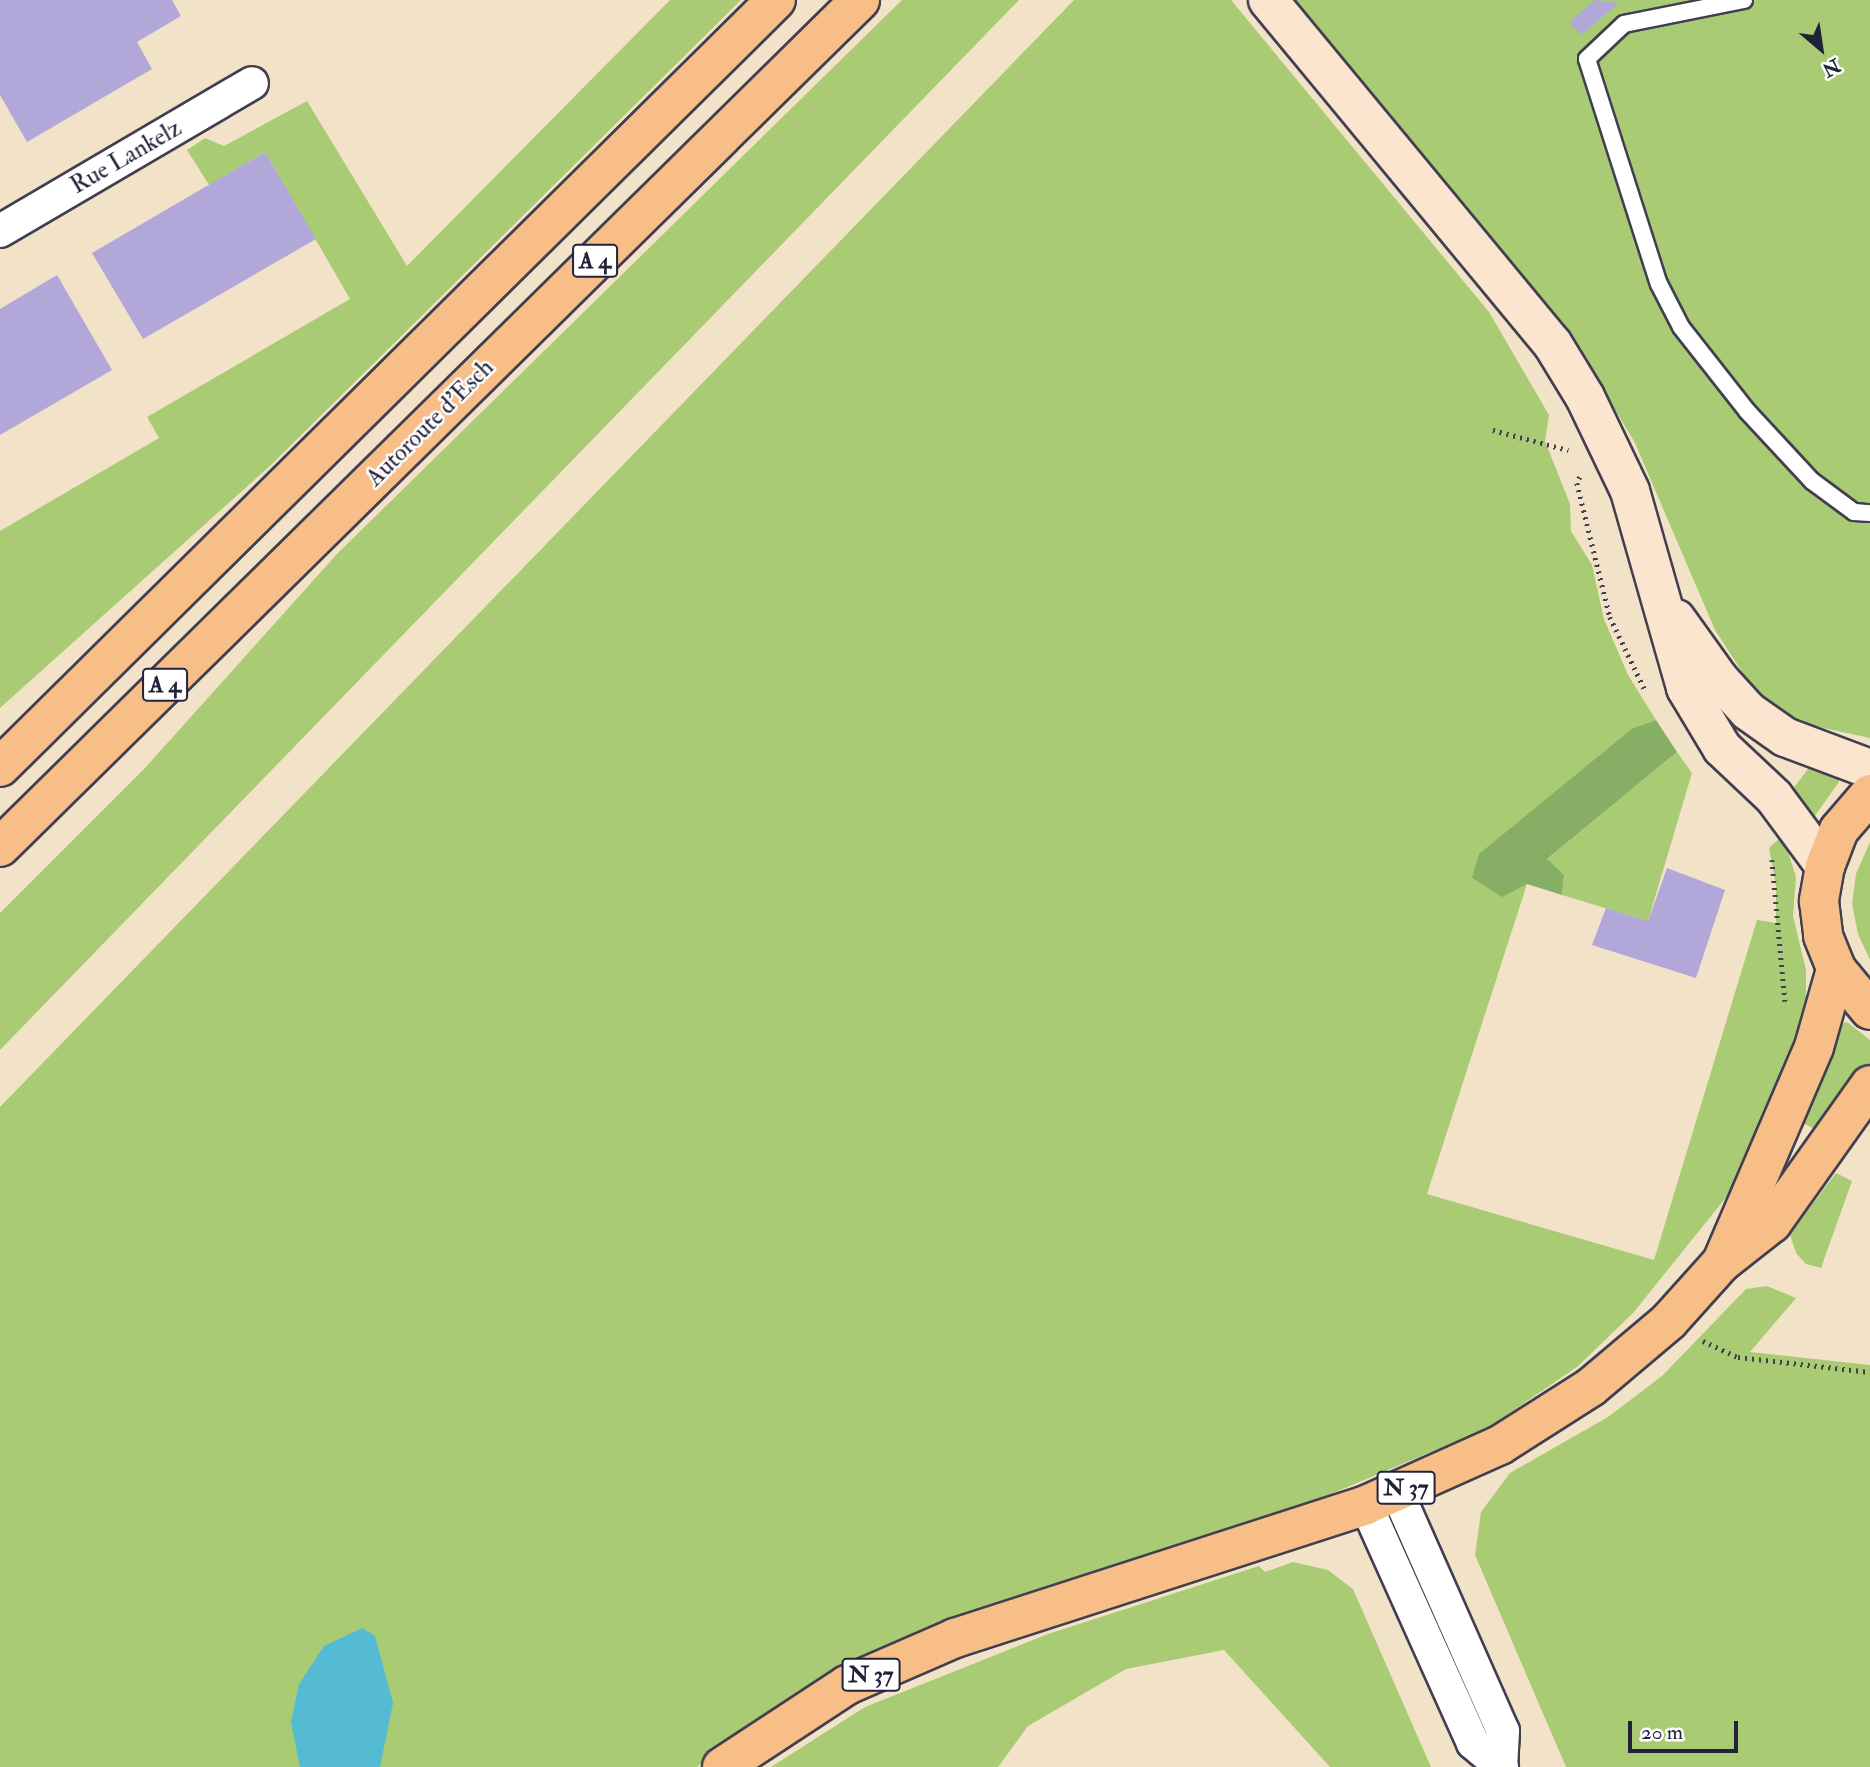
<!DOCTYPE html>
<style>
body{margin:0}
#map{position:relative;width:1870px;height:1767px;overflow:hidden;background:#f2e3c8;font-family:"IM FELL Double Pica",serif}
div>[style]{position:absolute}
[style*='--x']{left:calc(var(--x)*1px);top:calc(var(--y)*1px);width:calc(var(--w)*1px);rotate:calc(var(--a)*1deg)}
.green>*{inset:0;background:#a9cb73}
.forest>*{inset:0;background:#86af65}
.water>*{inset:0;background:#55bad3}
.building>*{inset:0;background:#b2a7d9}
.path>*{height:4.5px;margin-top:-2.25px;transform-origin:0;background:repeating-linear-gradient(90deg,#413f50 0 2px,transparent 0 7px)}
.roads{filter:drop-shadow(2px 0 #413f50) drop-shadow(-2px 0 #413f50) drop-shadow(0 2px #413f50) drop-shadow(0 -2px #413f50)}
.lane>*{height:16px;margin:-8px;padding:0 8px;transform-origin:8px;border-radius:8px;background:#fff}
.street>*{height:32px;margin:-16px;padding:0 16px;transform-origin:16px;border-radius:16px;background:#fff}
.secondary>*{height:38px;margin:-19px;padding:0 19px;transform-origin:19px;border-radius:19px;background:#fce5cf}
.primary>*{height:38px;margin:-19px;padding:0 19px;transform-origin:19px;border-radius:19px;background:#f7be88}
.highway>*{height:38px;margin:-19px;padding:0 19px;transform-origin:19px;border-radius:19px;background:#f7be88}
span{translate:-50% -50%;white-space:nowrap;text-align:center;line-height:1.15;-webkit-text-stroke:5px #fff;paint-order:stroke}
.shield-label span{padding:2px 5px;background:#fff;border:2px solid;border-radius:5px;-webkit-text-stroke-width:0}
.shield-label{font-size:23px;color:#22223b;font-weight:700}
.street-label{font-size:24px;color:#22223b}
.north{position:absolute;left:1786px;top:14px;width:70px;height:70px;-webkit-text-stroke:5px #fff;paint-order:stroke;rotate:151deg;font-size:19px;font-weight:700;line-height:28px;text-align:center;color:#22223b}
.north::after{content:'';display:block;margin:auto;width:24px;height:32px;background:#22223b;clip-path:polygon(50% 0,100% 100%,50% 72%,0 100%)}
.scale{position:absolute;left:1628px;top:1721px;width:110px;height:32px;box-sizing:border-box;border:4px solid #22223b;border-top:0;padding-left:9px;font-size:21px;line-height:24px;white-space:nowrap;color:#22223b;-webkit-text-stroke:5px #fff;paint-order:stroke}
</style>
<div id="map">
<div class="green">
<i style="clip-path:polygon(670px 0,741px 0,271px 465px,0 708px,0 531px,159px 438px,147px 417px,350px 299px,265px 152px,209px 185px,187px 150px,205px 138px,224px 146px,307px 101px,407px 266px)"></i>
<i style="clip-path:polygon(902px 0,1019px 0,0 1050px,0 913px,145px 768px,337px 554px)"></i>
<i style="clip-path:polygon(1074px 0,1231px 0,1489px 312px,1549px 415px,1545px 441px,1570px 504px,1571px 531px,1592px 565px,1604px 619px,1628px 675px,1656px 720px,1633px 728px,1527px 884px,1427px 1194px,1654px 1260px,1757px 920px,1776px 923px,1776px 886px,1769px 848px,1783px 835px,1796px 877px,1793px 916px,1806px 970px,1806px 1004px,1799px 1039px,1766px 1125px,1732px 1190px,1633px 1313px,1577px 1367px,1486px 1429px,1314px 1501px,951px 1619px,723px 1744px,697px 1767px,0 1767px,0 1107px)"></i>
<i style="clip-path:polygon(1292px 0,1870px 0,1870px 738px,1796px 722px,1752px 687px,1715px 630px,1635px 443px,1568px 331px)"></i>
<i style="clip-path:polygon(1677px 752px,1692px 773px,1648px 921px,1562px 895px,1564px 875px,1546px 860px)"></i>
<i style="clip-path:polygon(1810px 766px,1838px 776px,1839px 782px,1814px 817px,1805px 816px,1790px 793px)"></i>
<i style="clip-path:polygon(1870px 842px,1870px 960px,1858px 934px,1852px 904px,1856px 874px)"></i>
<i style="clip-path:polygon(1847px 1022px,1870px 1040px,1870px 1069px,1821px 1132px,1801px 1122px,1837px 1025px)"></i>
<i style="clip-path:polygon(1836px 1173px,1852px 1181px,1821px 1268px,1806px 1264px,1796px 1253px,1790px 1234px)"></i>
<i style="clip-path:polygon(1767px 1286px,1796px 1298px,1750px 1352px,1870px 1365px,1870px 1767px,1566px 1767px,1475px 1555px,1481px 1512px,1510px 1473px,1608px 1417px,1662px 1376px,1746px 1289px)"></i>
<i style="clip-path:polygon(1293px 1562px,1328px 1570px,1353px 1589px,1431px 1767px,1330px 1767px,1224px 1650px,1126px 1669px,1028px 1726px,998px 1767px,771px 1767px,865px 1707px,1048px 1634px,1259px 1566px,1265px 1572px)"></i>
</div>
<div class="forest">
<i style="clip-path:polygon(1656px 720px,1677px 752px,1547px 859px,1564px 875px,1562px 895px,1527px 884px,1502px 897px,1472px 878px,1479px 854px,1633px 728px)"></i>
</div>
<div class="water">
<i style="clip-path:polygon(362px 1628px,375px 1636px,393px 1703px,380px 1767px,300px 1767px,291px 1722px,299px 1684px,324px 1646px)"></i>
</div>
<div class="building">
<i style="clip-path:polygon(0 0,172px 0,181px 16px,137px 42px,152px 69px,27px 142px,0 95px)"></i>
<i style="clip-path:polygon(1595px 0,1619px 3px,1581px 35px,1569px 22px)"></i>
<i style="clip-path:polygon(265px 152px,316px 239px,143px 339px,92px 253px)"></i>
<i style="clip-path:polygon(57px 275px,112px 370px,0 435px,0 309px)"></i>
<i style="clip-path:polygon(1667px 868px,1725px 890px,1696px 978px,1592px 945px,1606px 908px,1648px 921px)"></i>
</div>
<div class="path">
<i style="--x:1493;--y:430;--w:78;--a:14.9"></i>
<i style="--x:1580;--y:477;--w:7;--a:117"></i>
<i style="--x:1577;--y:483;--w:138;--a:76.2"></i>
<i style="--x:1610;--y:617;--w:81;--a:64.4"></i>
<i style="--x:1772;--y:860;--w:142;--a:84.7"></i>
<i style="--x:1703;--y:1341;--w:38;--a:25"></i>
<i style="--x:1738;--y:1357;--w:133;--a:6.5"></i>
</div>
<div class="roads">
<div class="lane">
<i style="--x:1744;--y:0;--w:122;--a:168.7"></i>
<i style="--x:1624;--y:24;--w:51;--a:136.6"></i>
<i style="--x:1587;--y:59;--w:236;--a:72.3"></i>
<i style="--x:1659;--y:284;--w:48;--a:62.9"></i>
<i style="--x:1681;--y:327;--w:107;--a:51.8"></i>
<i style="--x:1747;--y:411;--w:96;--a:47.1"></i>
<i style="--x:1812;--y:481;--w:52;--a:36.4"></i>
<i style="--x:1854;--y:512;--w:16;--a:4"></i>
</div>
<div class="street">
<i style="--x:0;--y:231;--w:292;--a:-30.4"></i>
<i style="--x:1397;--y:1492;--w:261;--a:66.1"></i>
<i style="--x:1503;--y:1731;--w:34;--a:93"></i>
<i style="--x:1366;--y:1505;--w:261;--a:65.8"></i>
<i style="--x:1473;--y:1743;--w:38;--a:40"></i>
</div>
<div class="secondary">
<i style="--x:1268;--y:0;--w:445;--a:50.4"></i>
<i style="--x:1552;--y:343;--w:63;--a:58.6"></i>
<i style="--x:1585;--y:397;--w:104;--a:64.4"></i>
<i style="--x:1630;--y:491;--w:205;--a:74.1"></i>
<i style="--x:1686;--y:688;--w:70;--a:59"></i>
<i style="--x:1722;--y:748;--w:71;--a:43.3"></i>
<i style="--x:1774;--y:797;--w:86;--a:53.5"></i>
<i style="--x:1676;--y:619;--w:74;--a:54.4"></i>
<i style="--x:1719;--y:679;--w:43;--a:47.8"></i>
<i style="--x:1748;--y:711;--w:45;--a:35.1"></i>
<i style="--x:1785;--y:737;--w:91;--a:20.6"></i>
</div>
<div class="primary">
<i style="--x:1870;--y:794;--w:48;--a:130.7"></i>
<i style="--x:1839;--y:830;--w:39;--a:111"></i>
<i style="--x:1825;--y:866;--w:36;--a:100"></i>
<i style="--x:1819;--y:901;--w:35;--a:83"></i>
<i style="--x:1823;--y:936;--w:35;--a:68"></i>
<i style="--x:1836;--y:969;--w:53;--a:50.3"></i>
<i style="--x:1724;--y:1257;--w:228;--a:-66.8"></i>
<i style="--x:1814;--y:1047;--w:81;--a:-74.2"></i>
<i style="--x:722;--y:1767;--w:149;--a:-33.3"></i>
<i style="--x:847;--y:1685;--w:118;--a:-23.5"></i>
<i style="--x:955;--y:1638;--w:432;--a:-17.9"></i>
<i style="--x:1366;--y:1505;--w:147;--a:-24.1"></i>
<i style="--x:1500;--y:1445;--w:108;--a:-32.5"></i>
<i style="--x:1591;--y:1387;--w:102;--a:-40.2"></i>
<i style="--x:1669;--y:1321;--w:78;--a:-48.1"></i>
<i style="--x:1721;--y:1263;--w:65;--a:-38.1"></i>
<i style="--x:1772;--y:1223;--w:169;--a:-54.6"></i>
</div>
<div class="highway">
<i style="--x:0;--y:767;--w:1091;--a:-44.67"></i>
<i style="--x:0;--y:847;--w:1207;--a:-44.56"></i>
</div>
</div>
<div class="shield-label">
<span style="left:595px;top:261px">A 4</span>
<span style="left:165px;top:685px">A 4</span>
<span style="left:1406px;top:1488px">N 37</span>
<span style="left:871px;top:1675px">N 37</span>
</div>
<div class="street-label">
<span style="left:126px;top:157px;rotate:-30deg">Rue Lankelz</span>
<span style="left:430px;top:423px;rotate:-45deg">Autoroute d'Esch</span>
</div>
<div class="north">N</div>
<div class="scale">20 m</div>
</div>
